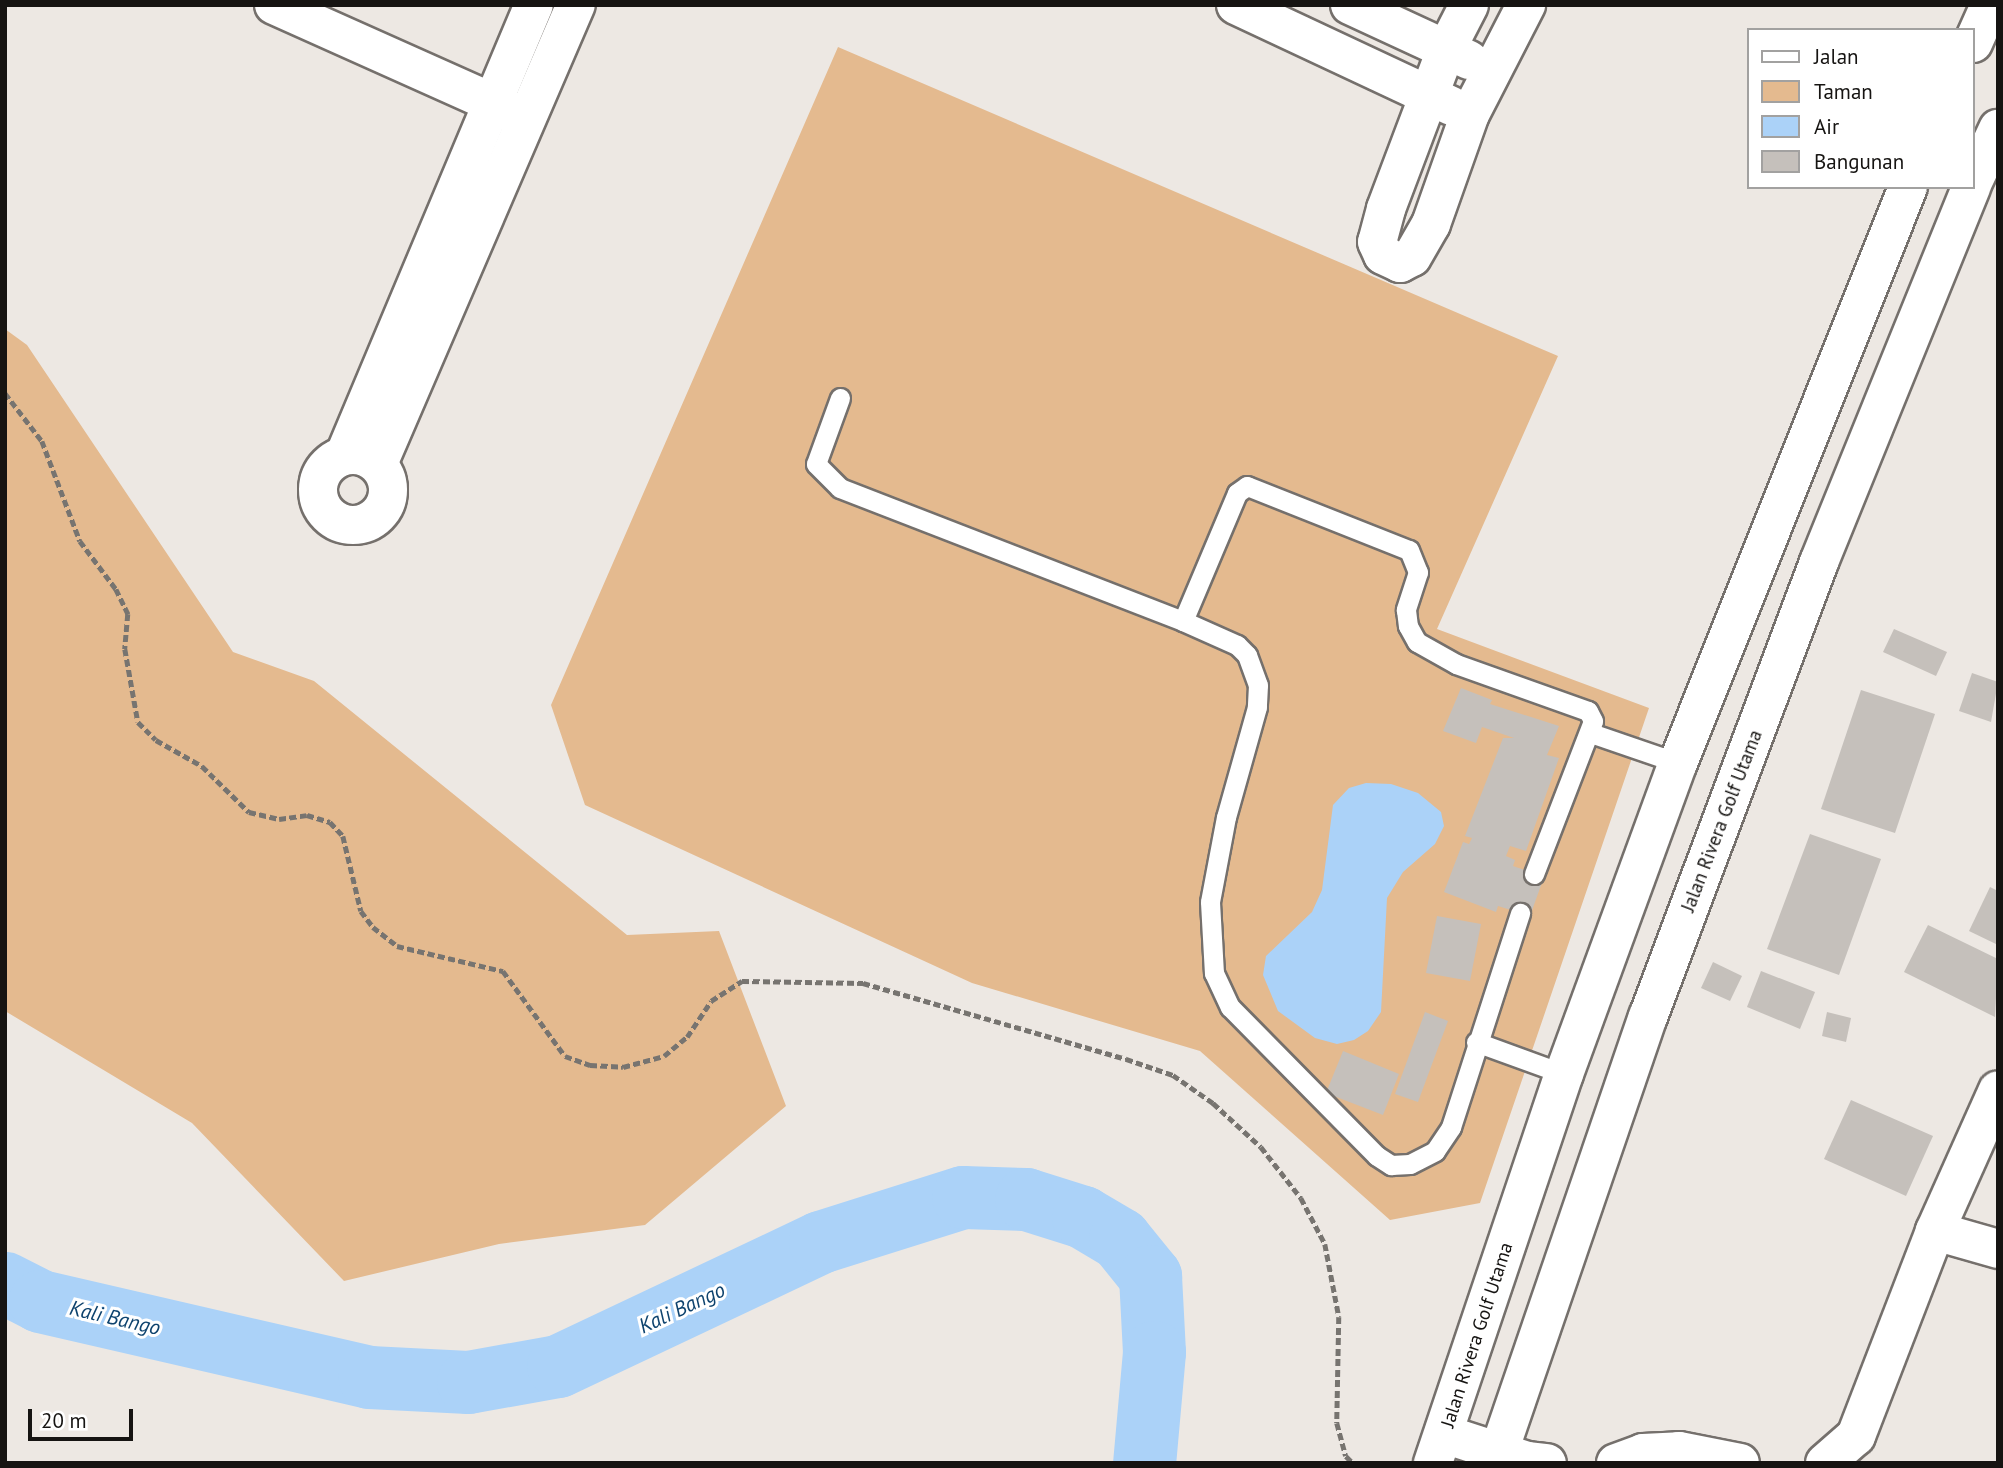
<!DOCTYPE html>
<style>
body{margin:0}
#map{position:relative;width:2003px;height:1468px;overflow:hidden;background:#ede8e3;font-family:"PT Sans",sans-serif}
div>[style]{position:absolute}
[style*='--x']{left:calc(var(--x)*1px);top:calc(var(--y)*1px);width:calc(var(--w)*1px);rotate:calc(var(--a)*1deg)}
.green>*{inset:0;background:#e4ba8f}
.water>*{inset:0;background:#abd2f8}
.river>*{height:63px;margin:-31.5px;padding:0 31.5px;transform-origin:31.5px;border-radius:31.5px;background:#abd2f8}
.building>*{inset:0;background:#c5c0bb}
.path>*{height:4.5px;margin-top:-2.25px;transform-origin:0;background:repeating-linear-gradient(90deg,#777470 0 7px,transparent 0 10.5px)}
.roads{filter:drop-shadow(2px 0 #75706c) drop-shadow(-2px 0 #75706c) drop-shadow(0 2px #75706c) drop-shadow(0 -2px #75706c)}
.service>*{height:19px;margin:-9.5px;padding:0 9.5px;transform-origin:9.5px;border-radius:9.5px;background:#fff}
.minor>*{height:38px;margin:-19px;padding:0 19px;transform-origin:19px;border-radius:19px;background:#fff}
.minor>.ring{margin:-19px;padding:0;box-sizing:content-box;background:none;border:38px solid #fff;border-radius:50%}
.tertiary>*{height:38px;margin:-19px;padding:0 19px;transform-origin:19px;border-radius:19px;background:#fff}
span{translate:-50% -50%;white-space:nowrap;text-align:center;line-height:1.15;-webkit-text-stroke:6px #fff;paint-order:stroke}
.street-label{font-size:19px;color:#161412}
.water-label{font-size:21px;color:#0e436e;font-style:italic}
.frame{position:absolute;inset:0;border:7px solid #161412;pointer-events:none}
.legend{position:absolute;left:1747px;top:28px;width:228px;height:161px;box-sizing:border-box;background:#fff;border:2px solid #a2a1a0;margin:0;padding:9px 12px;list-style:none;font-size:21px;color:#161412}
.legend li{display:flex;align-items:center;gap:14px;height:35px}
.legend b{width:35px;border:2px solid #a2a1a0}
.scale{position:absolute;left:28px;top:1409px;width:105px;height:32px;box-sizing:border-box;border:4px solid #161412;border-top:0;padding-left:9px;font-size:21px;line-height:24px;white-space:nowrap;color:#161412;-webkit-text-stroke:5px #fff;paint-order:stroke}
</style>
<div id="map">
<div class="green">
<i style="clip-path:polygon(838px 47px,1558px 356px,1437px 629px,1649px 708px,1480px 1203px,1390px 1220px,1200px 1051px,972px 983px,585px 805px,551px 705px)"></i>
<i style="clip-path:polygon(5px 329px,27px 345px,233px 652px,314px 681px,627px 935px,719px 931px,786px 1106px,645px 1225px,499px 1244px,344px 1281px,192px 1123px,5px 1011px)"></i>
</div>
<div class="water">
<i style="clip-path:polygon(1366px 783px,1391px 784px,1418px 793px,1441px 812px,1444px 826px,1435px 844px,1403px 872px,1387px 898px,1381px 1012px,1368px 1031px,1354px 1040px,1337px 1044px,1315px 1038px,1278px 1011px,1263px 975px,1266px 956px,1312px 912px,1322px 890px,1333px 805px,1349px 788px)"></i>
</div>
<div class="river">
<i style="--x:5;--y:1283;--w:39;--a:27"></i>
<i style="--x:40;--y:1301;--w:338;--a:13"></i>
<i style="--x:369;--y:1377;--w:99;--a:2.9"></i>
<i style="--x:468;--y:1382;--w:91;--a:-10.1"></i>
<i style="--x:558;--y:1366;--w:290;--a:-25.3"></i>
<i style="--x:820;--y:1242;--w:150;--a:-17.5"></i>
<i style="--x:963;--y:1197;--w:63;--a:1.8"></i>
<i style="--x:1026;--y:1199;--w:60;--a:17.5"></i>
<i style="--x:1083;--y:1217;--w:43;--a:30.7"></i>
<i style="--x:1120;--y:1239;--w:48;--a:51"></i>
<i style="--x:1150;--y:1276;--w:76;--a:87"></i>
<i style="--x:1154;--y:1352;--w:111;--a:95.1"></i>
</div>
<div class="building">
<i style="clip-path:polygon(1894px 629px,1947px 652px,1936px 676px,1883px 652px)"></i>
<i style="clip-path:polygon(1972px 673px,1998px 682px,1991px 722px,1959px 711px)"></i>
<i style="clip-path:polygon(1461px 688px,1492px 700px,1490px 704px,1559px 726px,1547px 755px,1559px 758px,1526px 851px,1510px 846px,1506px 856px,1515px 860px,1513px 866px,1544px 877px,1530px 916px,1498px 906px,1496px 912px,1444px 892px,1463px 842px,1469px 844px,1472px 838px,1465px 836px,1503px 738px,1514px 738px,1482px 727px,1476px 743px,1443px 731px)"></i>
<i style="clip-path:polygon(1861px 690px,1935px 714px,1895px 833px,1821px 809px)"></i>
<i style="clip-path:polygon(1810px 834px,1881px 859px,1839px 975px,1767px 949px)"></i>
<i style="clip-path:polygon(1990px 887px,1998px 891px,1998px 945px,1969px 931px)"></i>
<i style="clip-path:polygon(1437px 916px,1481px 924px,1470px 981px,1426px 973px)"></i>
<i style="clip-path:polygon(1928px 925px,1998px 959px,1995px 1017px,1904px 972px)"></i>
<i style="clip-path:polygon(1713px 962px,1742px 976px,1730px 1001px,1701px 988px)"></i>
<i style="clip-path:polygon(1761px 971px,1815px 992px,1800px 1029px,1747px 1007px)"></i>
<i style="clip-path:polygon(1425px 1012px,1448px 1021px,1418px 1102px,1395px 1094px)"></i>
<i style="clip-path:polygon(1827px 1012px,1851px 1018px,1846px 1042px,1822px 1036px)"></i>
<i style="clip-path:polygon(1343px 1051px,1399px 1074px,1383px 1115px,1326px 1093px)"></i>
<i style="clip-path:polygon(1851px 1100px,1933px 1136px,1906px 1196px,1824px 1159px)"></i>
</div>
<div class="path">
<i style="--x:5;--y:393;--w:61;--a:52.4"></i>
<i style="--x:42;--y:441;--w:107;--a:69.2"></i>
<i style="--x:80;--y:541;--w:60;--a:53.1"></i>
<i style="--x:116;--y:589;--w:28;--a:64"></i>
<i style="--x:128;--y:614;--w:35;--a:95"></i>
<i style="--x:125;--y:649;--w:74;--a:79.9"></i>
<i style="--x:138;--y:722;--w:25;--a:45"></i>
<i style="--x:156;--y:740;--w:53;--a:29.5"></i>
<i style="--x:202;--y:766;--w:66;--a:44.4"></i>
<i style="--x:249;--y:812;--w:31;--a:13"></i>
<i style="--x:279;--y:819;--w:28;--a:-8"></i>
<i style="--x:307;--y:815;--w:24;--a:17"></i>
<i style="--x:330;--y:822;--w:19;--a:47"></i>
<i style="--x:343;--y:836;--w:77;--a:76.5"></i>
<i style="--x:361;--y:911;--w:20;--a:53"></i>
<i style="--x:373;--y:927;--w:31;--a:38"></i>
<i style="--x:397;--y:946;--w:109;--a:13.3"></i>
<i style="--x:503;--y:971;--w:105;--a:53.9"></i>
<i style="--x:565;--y:1056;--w:27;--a:20"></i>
<i style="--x:590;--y:1065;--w:33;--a:3"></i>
<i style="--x:623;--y:1067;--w:42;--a:-15"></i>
<i style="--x:664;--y:1056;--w:30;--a:-40"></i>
<i style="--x:687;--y:1037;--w:43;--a:-56.3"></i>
<i style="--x:711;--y:1001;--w:37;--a:-33"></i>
<i style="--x:742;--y:981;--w:121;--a:0.9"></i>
<i style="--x:863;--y:983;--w:274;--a:16.1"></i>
<i style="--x:1126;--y:1059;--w:50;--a:18.8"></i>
<i style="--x:1173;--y:1075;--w:49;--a:35"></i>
<i style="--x:1213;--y:1103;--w:65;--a:42.5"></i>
<i style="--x:1261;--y:1147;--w:65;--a:51.9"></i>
<i style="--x:1301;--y:1198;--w:52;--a:62.4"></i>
<i style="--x:1325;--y:1244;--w:74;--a:79.1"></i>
<i style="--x:1339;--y:1317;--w:106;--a:91.1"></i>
<i style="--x:1337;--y:1423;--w:34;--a:75"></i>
<i style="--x:1346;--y:1456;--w:10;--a:45"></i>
</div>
<div class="roads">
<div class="service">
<i style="--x:840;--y:398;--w:70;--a:110"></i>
<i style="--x:816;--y:464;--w:34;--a:45"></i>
<i style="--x:840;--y:488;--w:368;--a:21.2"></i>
<i style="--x:1183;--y:621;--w:59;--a:24"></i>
<i style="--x:1237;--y:645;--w:14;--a:45"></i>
<i style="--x:1247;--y:655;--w:32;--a:70"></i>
<i style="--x:1258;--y:685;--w:22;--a:93"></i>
<i style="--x:1257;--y:707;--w:114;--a:105.7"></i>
<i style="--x:1226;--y:817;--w:86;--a:100.7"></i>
<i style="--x:1210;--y:902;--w:71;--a:86.8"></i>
<i style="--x:1214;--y:973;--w:38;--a:65"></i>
<i style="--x:1230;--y:1007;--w:209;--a:45.4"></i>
<i style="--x:1377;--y:1156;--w:17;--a:33"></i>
<i style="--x:1391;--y:1165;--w:19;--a:-3"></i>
<i style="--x:1410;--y:1164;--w:28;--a:-27"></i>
<i style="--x:1435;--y:1151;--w:29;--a:-56"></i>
<i style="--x:1451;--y:1127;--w:225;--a:-72.1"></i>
<i style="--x:1183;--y:621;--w:139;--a:-67.1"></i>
<i style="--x:1237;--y:493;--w:12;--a:-35"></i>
<i style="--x:1247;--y:486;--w:174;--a:21.6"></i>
<i style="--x:1409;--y:550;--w:24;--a:68"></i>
<i style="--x:1418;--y:572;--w:40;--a:108"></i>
<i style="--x:1406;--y:610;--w:16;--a:83"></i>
<i style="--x:1408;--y:626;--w:18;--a:61"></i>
<i style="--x:1417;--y:642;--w:45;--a:29.4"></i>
<i style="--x:1456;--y:664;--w:140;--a:19.6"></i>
<i style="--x:1588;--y:711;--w:11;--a:63"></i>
<i style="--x:1593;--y:721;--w:164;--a:111.1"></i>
<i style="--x:1591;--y:733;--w:92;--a:19"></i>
<i style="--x:1476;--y:1042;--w:94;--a:20"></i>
</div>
<div class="minor">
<i style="--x:274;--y:5;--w:264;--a:24.1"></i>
<i style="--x:1236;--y:5;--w:238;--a:25.1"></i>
<i style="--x:1350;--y:5;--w:131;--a:24.8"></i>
<i style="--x:1469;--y:5;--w:51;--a:117.1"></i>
<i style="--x:1446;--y:50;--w:170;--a:110.7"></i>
<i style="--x:1386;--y:209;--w:34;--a:105"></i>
<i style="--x:1377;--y:242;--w:14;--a:65"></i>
<i style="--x:1383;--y:255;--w:19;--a:25"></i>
<i style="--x:1400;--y:263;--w:13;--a:-27"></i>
<i style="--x:1412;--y:257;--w:38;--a:-60"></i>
<i style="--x:1431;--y:224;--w:117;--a:-70.5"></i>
<i style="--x:1470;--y:114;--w:123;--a:-62.8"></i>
<i style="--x:345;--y:454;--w:487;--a:-67.2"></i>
<i class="ring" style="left:318px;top:455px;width:32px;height:32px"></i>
<i style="--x:378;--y:464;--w:500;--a:-66.7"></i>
<i style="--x:1935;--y:1231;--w:66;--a:15.9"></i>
<i style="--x:1444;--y:1434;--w:87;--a:18"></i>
<i style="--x:1527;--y:1461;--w:20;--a:6"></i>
<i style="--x:1616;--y:1463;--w:29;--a:-20"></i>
<i style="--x:1643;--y:1453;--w:36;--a:-3"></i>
<i style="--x:1679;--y:1451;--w:62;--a:11.1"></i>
<i style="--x:1825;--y:1463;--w:41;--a:-41.1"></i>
<i style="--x:1856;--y:1436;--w:220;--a:-68.9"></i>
<i style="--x:1935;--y:1231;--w:154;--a:-65.9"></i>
</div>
<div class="tertiary">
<i style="--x:1973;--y:43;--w:42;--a:-65.9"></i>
<i style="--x:1973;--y:182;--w:59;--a:-64.7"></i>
<i style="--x:1433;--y:1463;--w:410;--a:-71.4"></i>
<i style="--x:1564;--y:1074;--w:331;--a:-69.9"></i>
<i style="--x:1678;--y:763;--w:620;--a:-68.23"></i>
<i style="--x:1495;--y:1463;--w:472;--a:-71.1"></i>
<i style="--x:1648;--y:1017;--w:486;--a:-69.4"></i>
<i style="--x:1819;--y:562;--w:405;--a:-67.9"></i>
</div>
</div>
<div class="street-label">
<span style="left:1722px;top:821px;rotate:-69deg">Jalan Rivera Golf Utama</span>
<span style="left:1477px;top:1335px;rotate:-72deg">Jalan Rivera Golf Utama</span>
</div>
<div class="water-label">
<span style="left:682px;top:1308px;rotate:-25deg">Kali Bango</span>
<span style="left:115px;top:1318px;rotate:13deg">Kali Bango</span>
</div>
<div class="frame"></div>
<ul class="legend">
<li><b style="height:9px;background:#fff"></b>Jalan</li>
<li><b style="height:19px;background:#e4ba8f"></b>Taman</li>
<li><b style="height:19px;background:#abd2f8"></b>Air</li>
<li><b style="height:19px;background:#c5c0bb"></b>Bangunan</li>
</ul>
<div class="scale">20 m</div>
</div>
